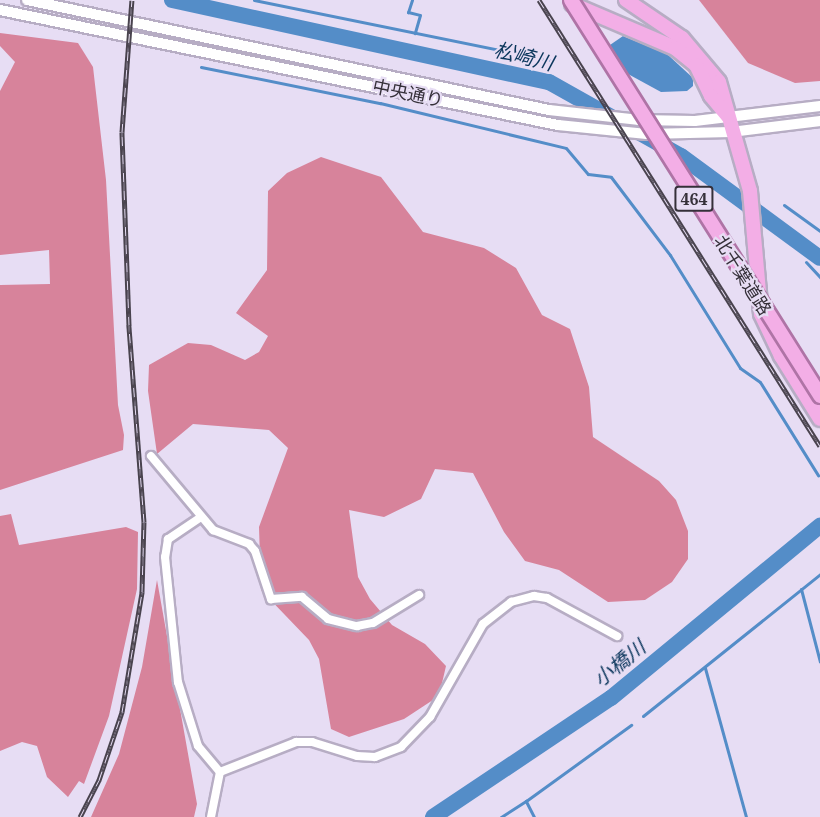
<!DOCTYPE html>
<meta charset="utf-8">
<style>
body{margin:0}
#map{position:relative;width:820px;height:817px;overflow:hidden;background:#e7ddf4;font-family:"Noto Serif","Noto Sans JP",serif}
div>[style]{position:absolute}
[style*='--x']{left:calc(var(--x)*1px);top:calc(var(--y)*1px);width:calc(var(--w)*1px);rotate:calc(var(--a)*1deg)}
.forest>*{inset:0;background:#d7839b}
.water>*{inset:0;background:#548dc8}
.stream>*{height:3px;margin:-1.5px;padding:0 1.5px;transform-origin:1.5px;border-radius:1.5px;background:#548dc8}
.river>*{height:16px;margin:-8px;padding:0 8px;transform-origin:8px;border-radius:8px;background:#548dc8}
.roads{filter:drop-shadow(2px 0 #b7adc4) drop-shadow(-2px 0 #b7adc4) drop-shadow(0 2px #b7adc4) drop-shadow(0 -2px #b7adc4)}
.minor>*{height:8px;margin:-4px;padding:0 4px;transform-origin:4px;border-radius:4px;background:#fff}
.tertiary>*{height:10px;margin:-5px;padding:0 5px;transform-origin:5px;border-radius:5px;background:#fff}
.trunk>*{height:14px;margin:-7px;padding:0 7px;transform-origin:7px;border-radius:7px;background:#f3aee6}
.rail>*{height:5px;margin-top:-2.5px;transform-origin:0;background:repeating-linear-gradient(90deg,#e7ddf4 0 9px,#49434e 0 18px);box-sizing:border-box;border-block:2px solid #49434e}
.bridges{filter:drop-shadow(2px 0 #af74a6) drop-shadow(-2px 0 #af74a6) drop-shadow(0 2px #af74a6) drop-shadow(0 -2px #af74a6)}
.trunk-bridge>*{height:14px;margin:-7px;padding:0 7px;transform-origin:7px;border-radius:7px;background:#f3aee6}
span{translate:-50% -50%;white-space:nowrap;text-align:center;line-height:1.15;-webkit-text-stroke:4.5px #e7ddf4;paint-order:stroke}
.shield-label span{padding:2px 4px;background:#e7ddf4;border:2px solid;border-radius:4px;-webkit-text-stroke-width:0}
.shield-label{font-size:16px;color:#353039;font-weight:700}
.street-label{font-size:18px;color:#353039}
.water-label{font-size:20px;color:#0b365c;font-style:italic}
</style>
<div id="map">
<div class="forest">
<i style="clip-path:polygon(699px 0,820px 0,820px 81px,795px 83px,748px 63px)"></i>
<i style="clip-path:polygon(0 33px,78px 43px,93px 67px,106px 180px,118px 405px,124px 435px,123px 450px,0 490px,0 285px,50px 284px,49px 250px,0 255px,0 91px,15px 62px,0 46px)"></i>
<i style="clip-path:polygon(321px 157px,381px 177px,423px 232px,484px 248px,516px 268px,542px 315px,570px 329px,589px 387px,593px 437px,659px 481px,676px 500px,688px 531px,688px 559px,672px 582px,645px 600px,608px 602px,559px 570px,525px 561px,504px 532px,473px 473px,435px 469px,421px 499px,384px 517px,349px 510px,358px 577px,370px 599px,392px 625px,425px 644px,446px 666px,439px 696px,404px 719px,349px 737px,331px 729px,319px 659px,309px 640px,261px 590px,259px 527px,288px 448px,269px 430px,193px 424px,157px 454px,148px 391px,149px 365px,188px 343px,211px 345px,245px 360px,259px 352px,268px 336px,236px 313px,267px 270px,268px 191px,287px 173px)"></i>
<i style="clip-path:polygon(11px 514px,19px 545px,126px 527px,138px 532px,137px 589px,109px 716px,84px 784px,79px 781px,68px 797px,47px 777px,37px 746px,22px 742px,0 751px,0 516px)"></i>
<i style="clip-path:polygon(157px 580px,197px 804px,194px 817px,91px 817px,119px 754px,142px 667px)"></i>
</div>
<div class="water">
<i style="clip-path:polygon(623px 36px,667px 54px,693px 78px,693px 86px,687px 91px,661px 92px,628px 74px,610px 45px)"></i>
</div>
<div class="stream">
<i style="--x:254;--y:0;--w:301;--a:11.5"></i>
<i style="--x:412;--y:0;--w:13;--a:108"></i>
<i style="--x:408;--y:12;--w:12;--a:14"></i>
<i style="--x:420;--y:15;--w:19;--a:106"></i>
<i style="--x:201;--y:67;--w:183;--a:11.4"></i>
<i style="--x:380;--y:103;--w:191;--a:13.6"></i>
<i style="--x:566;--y:148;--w:34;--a:50"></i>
<i style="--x:588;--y:174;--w:23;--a:7"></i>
<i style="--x:611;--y:177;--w:98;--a:52.9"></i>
<i style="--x:670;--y:255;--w:133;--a:58.2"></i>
<i style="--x:740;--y:368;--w:24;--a:35"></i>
<i style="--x:760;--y:382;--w:110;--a:58.1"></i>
<i style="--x:784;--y:205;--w:44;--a:35.8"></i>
<i style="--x:806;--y:262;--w:21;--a:47"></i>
<i style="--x:801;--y:589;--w:75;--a:75.4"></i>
<i style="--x:705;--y:668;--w:155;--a:74.6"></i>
<i style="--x:643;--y:716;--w:227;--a:-38.7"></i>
<i style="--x:501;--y:817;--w:30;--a:-33"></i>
<i style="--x:534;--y:817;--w:18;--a:-117"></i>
<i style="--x:526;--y:801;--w:130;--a:-35.9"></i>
</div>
<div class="river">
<i style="--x:172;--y:0;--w:386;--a:12.3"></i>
<i style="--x:549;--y:82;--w:151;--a:29.3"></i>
<i style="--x:681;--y:156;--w:172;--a:36.3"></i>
<i style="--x:433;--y:817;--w:214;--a:-33.8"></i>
<i style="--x:611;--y:698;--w:271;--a:-39.5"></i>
</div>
<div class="roads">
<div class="minor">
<i style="--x:151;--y:456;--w:97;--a:50"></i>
<i style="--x:213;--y:530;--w:39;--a:21"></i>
<i style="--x:249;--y:544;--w:9;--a:49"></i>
<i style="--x:255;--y:551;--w:51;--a:71.6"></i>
<i style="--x:271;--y:599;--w:31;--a:-4"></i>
<i style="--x:302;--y:597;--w:34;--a:40"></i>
<i style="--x:328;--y:619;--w:30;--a:14"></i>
<i style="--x:357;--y:626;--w:16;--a:-11"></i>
<i style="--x:373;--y:623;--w:54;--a:-31.3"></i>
<i style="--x:201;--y:517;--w:40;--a:146"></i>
<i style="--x:168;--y:539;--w:18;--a:99"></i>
<i style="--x:165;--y:557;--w:126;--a:84.1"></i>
<i style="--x:178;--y:682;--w:67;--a:72.6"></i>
<i style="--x:198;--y:746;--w:34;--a:50"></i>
<i style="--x:220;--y:772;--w:82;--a:-21.5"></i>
<i style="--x:296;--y:742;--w:16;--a:0"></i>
<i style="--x:312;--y:742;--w:47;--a:17.3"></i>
<i style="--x:357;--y:756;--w:18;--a:3"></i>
<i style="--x:375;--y:757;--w:28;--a:-21"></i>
<i style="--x:401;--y:747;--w:42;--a:-46"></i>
<i style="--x:430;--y:717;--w:107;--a:-60.3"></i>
<i style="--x:483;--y:624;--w:36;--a:-38"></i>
<i style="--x:511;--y:602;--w:24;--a:-15"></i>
<i style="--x:534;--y:596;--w:13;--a:9"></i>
<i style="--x:547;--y:598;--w:80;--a:28.5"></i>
<i style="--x:211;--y:817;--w:46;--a:-78.7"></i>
</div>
<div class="tertiary">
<i style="--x:27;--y:0;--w:533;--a:11.9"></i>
<i style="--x:549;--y:110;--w:91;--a:6.3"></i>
<i style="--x:639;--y:120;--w:56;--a:1"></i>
<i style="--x:695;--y:121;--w:126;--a:-6.8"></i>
<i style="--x:0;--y:10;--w:570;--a:11.65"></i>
<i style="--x:558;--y:125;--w:89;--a:5.8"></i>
<i style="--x:647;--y:134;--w:84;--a:-1.4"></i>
<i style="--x:731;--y:132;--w:90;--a:-7"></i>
</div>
<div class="trunk">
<i style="--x:626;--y:0;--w:68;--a:34.2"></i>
<i style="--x:682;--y:38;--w:57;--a:49.9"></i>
<i style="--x:719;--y:82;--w:113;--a:74.1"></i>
<i style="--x:750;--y:191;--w:123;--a:84.9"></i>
<i style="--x:761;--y:314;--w:47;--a:64.5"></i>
<i style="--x:781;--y:356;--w:74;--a:58.2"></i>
<i style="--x:572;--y:4;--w:112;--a:23.1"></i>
<i style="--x:675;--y:48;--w:27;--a:39"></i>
<i style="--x:696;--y:65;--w:34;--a:64"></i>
<i style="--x:711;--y:96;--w:26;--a:50"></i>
</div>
</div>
<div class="rail">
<i style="--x:539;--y:0;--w:527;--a:57.79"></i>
<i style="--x:80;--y:817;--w:42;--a:-62.8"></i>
<i style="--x:99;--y:780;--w:72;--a:-71.3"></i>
<i style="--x:122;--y:712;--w:122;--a:-80.5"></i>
<i style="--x:142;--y:592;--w:70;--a:-88.4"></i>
<i style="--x:144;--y:522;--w:198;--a:-94.4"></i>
<i style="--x:129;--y:325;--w:193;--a:-92.1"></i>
<i style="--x:122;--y:132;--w:132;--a:-85.7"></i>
</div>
<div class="bridges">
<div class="trunk-bridge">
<i style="--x:571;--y:0;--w:468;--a:57.8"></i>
</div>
</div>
<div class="shield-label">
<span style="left:694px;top:199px">464</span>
</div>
<div class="street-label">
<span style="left:408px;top:93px;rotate:12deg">中央通り</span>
<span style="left:743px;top:275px;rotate:58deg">北千葉道路</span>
</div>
<div class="water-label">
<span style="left:524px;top:56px;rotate:14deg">松崎川</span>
<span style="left:619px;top:663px;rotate:-39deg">小橋川</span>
</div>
</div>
